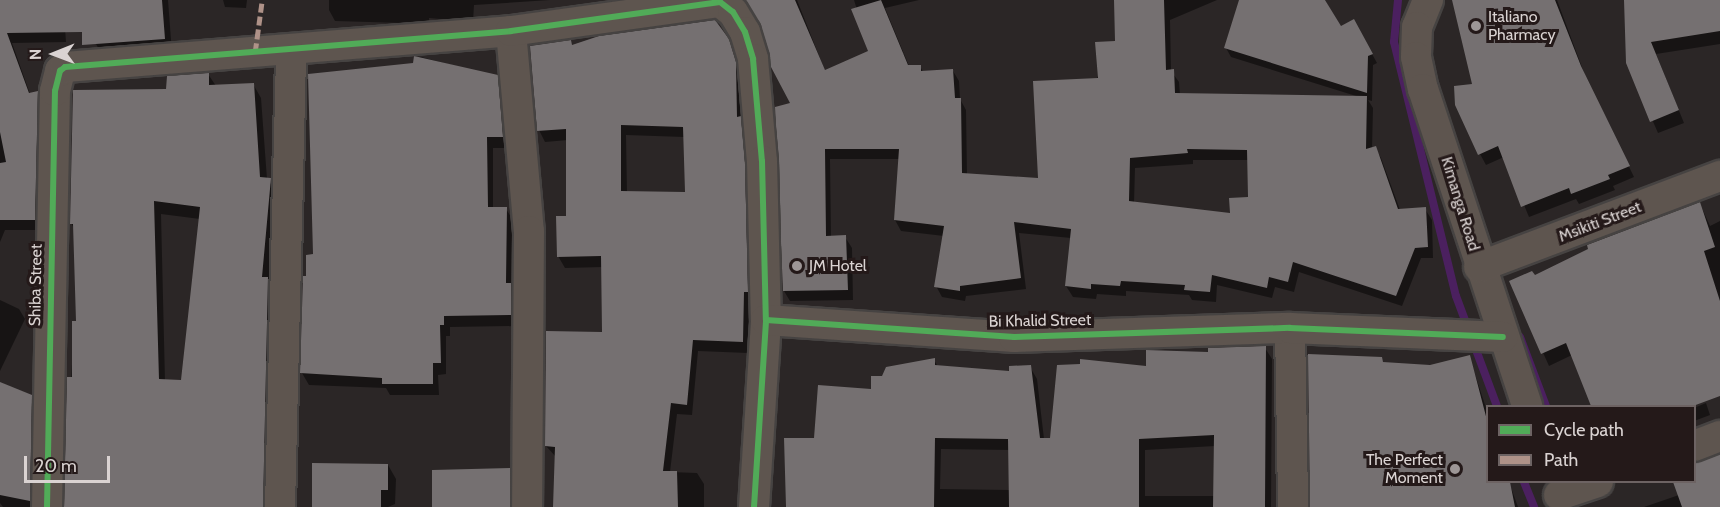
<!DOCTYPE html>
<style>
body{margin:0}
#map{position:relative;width:1720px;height:507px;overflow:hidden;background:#2b2626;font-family:Cabin,sans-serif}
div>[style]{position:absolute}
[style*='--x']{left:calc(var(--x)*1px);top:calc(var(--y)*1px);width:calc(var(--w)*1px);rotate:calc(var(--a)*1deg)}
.shadow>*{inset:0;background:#0007}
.stream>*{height:8px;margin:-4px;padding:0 4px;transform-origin:4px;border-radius:4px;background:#4b205f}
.building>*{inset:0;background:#757071}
.roads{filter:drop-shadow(2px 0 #464342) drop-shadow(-2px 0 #464342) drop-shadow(0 2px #464342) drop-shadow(0 -2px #464342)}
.minor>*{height:30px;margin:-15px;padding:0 15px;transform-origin:15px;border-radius:15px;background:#5e554f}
.quiet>*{height:4.5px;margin-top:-2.25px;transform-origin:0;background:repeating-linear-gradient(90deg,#af9288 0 9px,transparent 0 13.5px)}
.cycleway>*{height:6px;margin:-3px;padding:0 3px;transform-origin:3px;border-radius:3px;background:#51ab58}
.dots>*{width:16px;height:16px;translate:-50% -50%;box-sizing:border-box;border:3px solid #241919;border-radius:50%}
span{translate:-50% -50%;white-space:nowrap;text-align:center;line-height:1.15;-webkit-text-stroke:6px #241919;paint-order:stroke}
.poi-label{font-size:16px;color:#dad3d2}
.left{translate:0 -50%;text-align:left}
.right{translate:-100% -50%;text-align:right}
.street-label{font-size:16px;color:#dad3d2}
.legend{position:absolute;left:1486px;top:405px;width:210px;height:78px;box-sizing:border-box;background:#241919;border:2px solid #6d6363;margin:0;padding:8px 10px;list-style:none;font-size:18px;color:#dad3d2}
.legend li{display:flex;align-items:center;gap:12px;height:30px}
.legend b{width:30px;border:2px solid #6d6363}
.north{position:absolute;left:24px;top:24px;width:60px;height:60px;-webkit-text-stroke:4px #241919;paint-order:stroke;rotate:269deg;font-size:16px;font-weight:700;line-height:24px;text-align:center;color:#dad3d2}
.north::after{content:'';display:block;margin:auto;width:21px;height:27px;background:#dad3d2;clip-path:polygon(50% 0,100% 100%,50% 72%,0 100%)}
.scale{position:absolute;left:24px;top:456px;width:86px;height:27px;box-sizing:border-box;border:3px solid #dad3d2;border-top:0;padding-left:8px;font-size:18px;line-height:21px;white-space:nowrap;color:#dad3d2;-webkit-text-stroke:4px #241919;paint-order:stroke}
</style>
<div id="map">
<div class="shadow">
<i style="clip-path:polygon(0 0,63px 0,66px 42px,12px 43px,30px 94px,37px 93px,43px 103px,41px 230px,5px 230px,0 242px)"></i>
<i style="clip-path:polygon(97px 0,168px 0,172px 53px,104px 58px,96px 44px)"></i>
<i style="clip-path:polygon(223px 0,247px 0,246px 8px,225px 7px)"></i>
<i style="clip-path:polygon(329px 0,550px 0,474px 5px,473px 22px,429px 18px,430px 28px,407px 30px,403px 23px,335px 21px,329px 10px)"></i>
<i style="clip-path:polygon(evenodd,739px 0,797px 0,825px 71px,870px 52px,854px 0,919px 0,885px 8px,909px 66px,920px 66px,923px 72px,953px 71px,959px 81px,960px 99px,966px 110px,967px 175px,1040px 180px,1117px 42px,1116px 0,1217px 0,1170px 20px,1171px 71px,1179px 82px,1180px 95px,1356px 96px,1231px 57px,1226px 48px,1241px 0,1325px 0,1340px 28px,1359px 30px,1377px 63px,1373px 65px,1372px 101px,1368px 100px,1373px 108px,1372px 149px,1375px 148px,1381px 158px,1400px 210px,1425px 209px,1432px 220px,1433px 258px,1421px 258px,1402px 306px,1299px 272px,1294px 292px,1275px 287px,1272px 298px,1217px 285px,1216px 302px,1192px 300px,1189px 295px,1126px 291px,1126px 296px,1097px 294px,1096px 299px,1073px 297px,1066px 286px,1071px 238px,1019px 233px,1026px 289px,966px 296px,965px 301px,942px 297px,936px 286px,944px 236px,901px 231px,895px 220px,900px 159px,830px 159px,831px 237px,845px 237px,852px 248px,853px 300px,790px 301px,784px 291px,792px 104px,761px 23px,739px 0,1193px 160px,1249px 160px,1249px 199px,1232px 215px,1134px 203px,1135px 168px,1193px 164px,1193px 160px)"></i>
<i style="clip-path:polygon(1463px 0,1557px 0,1586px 78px,1634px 177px,1613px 186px,1615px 190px,1579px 204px,1576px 199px,1529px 217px,1504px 157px,1486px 165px,1480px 154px)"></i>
<i style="clip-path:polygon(1626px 0,1720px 0,1720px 44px,1656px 54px,1684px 123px,1658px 133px,1627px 62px)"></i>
<i style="clip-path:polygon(evenodd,715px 22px,741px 75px,754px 302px,750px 302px,748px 353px,698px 351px,692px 415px,677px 414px,670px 472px,697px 473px,704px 484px,704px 507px,554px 507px,556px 457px,546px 446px,604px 334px,603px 267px,565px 268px,558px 256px,567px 217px,568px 140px,545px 142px,539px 130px,573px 47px,715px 22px,626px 135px,684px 137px,686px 193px,627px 193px,626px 135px)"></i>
<i style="clip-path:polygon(421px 57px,497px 77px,503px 88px,509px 148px,493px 148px,493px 209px,506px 209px,513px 220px,512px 287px,517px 296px,517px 326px,450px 327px,450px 336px,446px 336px,446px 374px,438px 375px,439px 395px,390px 395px,386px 388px,309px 385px,302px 373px,308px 278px,315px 256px,415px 65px,415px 58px)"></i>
<i style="clip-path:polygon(evenodd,208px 74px,216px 86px,253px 84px,261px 98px,267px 179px,278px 193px,270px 282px,275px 292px,273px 507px,65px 507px,74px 323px,77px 323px,75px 230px,71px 223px,167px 90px,208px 74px,161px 214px,200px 219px,182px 382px,165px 381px,161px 214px)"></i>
<i style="clip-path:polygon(1700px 204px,1710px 226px,1720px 221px,1720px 396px,1708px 377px,1705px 401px,1689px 406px,1593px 406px,1572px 355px,1549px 366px,1511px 281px,1534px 277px)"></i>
<i style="clip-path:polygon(0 300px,19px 309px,25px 319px,0 371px)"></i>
<i style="clip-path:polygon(evenodd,1265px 348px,1272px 359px,1271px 507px,787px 507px,815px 440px,883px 378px,934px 360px,938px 367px,1010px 372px,1030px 367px,1037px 379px,1044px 439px,1051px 439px,1148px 367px,1265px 348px,1215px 446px,1215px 496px,1145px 496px,1145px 450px,1215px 446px,1265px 348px,941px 449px,1010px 450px,1010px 490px,940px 489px,941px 449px)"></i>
<i style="clip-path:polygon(1469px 356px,1488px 414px,1488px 482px,1509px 482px,1518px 507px,1312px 507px,1381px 359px,1384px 364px,1430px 367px)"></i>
<i style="clip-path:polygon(0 383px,31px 396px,37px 407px,34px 507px,3px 507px,0 503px)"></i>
<i style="clip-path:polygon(1706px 403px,1710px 415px,1694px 421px,1694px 408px)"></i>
<i style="clip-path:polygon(1720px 456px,1720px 507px,1644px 507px,1679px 495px,1675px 482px,1694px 482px,1694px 462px)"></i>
<i style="clip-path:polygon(388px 465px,396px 479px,395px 504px,388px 507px,313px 507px)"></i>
<i style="clip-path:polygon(509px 470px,517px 484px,518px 507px,434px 507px)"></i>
</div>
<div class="stream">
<i style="--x:1398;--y:0;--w:42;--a:95.4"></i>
<i style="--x:1394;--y:42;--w:261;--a:76.3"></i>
<i style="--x:1456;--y:296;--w:117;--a:69.6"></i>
<i style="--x:1520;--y:337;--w:74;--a:69.4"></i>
<i style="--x:1524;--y:482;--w:27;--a:68"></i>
</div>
<div class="building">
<i style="clip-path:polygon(0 0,162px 0,165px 39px,82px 45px,82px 32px,7px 33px,29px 93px,38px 91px,35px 220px,0 220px,0 163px,6px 162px,0 132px)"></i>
<i style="clip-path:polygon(evenodd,745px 0,795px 0,825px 70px,868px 51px,851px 9px,881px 0,908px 65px,921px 65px,921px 71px,953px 69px,955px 98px,961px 98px,962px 173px,1038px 178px,1033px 81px,1098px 78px,1095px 42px,1115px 41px,1114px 0,1164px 0,1166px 70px,1174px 69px,1175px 93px,1367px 96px,1366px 149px,1376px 146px,1398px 209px,1426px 207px,1428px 247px,1415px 248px,1396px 296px,1293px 262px,1288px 282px,1269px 277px,1267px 288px,1212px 275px,1210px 292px,1184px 290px,1185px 285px,1121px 281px,1120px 286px,1091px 284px,1091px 289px,1065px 286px,1071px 229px,1014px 222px,1021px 278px,960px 286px,960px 291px,934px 287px,944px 226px,894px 220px,899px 149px,825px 149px,826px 236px,846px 235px,848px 290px,783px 291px,775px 107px,790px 103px,771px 67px,761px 27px,745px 0,1187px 149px,1247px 150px,1248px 197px,1229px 198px,1230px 213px,1129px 201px,1130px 158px,1188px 153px,1187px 149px)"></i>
<i style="clip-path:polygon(1239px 0,1325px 0,1341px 26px,1354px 19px,1373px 54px,1368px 56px,1367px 93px,1224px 48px)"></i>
<i style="clip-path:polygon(1452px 0,1555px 0,1581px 66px,1630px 166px,1608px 175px,1610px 179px,1571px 194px,1569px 188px,1521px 207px,1498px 146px,1478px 155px,1455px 105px,1454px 86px,1472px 84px)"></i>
<i style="clip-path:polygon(1624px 0,1720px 0,1720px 31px,1651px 42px,1679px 110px,1650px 122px,1626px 63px)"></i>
<i style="clip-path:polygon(evenodd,715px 20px,729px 39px,736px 62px,737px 117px,741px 116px,745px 162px,748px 292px,744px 292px,743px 342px,693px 340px,687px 405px,671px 403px,663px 471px,677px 471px,678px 507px,553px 507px,555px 447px,545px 446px,546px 331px,602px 332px,601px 256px,557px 257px,556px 216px,566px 216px,566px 129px,537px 131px,530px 46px,571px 40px,572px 45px,599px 36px,715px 20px,621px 125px,683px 127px,685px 192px,621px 191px,621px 125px)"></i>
<i style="clip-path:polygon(414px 56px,498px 75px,503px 137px,487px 137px,488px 207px,507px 207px,506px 283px,511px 283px,511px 315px,444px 316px,444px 325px,440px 325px,441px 363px,433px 363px,433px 384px,382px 384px,382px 378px,300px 373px,303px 276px,306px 276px,306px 255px,313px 254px,308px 74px,413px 63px)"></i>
<i style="clip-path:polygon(evenodd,209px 73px,209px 85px,254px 83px,260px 177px,271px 178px,262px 277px,268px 277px,263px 507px,64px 507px,67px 377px,72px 377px,72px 321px,76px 321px,73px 224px,70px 224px,73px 90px,166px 89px,167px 76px,209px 73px,154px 201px,200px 207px,181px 380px,159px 379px,154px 201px)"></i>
<i style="clip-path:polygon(1700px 202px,1715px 247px,1704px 251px,1720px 301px,1720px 396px,1693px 406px,1591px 406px,1566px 343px,1541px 354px,1509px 281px,1532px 271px,1535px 275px,1588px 249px,1587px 245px)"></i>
<i style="clip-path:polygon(1266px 346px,1265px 507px,1213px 507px,1214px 435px,1139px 439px,1139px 507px,1009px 507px,1008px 439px,935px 438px,934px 507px,786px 507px,784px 438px,814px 438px,818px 385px,871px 389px,871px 376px,882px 376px,886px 367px,935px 358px,935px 365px,1009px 371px,1009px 366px,1031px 365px,1040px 438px,1050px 438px,1057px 365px,1080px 364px,1080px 359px,1146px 366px,1146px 350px,1208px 352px,1208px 348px)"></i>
<i style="clip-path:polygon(1308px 354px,1382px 357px,1383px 362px,1430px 365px,1470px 355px,1488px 424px,1488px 482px,1510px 482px,1515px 507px,1310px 507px)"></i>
<i style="clip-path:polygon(0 382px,32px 395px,30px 501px,0 495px)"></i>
<i style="clip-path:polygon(1720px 454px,1720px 507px,1682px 507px,1673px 482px,1695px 482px,1695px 463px)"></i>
<i style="clip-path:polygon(312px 463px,388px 464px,388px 490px,381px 490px,381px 507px,312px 507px)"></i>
<i style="clip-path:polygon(510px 468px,510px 507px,432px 507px,432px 470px)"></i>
</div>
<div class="roads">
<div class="minor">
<i style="--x:1428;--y:0;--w:29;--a:112"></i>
<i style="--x:1417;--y:27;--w:30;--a:92"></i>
<i style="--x:1416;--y:57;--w:33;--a:78"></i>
<i style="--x:1423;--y:89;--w:334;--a:71.8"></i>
<i style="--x:511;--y:31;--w:201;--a:84.9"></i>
<i style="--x:529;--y:231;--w:276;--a:90.4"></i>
<i style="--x:1479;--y:267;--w:258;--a:-20.7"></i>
<i style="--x:1290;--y:328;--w:179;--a:89"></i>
<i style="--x:1694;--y:446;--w:28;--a:-21"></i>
<i style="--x:1559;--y:495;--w:41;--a:-18.4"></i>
<i style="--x:47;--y:507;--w:416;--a:-88.9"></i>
<i style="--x:55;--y:91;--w:21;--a:-76"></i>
<i style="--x:60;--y:71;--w:6;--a:-39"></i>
<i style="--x:65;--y:67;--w:447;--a:-4.6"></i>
<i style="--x:511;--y:31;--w:211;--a:-7.9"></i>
<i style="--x:720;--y:2;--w:16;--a:38"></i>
<i style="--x:733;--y:12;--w:23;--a:59"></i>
<i style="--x:745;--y:32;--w:28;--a:73"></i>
<i style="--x:753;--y:59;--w:102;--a:85"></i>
<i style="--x:762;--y:161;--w:159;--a:88.6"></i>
<i style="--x:280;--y:507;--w:457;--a:-88.6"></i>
<i style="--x:754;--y:507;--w:187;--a:-86.3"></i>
<i style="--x:766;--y:320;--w:249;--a:3.9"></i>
<i style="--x:1014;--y:337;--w:276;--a:-1.9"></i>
<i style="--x:1290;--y:328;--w:213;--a:2.4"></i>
</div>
</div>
<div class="quiet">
<i style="--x:255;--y:52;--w:52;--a:-82.3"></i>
</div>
<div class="cycleway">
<i style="--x:47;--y:507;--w:416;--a:-88.9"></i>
<i style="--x:55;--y:91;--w:21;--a:-76"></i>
<i style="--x:60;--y:71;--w:6;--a:-39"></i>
<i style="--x:65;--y:67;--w:447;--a:-4.6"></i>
<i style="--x:511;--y:31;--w:211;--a:-7.9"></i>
<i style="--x:720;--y:2;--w:16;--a:38"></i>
<i style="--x:733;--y:12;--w:23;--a:59"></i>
<i style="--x:745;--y:32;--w:28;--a:73"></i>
<i style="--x:753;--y:59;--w:102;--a:85"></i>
<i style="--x:762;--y:161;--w:159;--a:88.6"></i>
<i style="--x:754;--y:507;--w:187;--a:-86.3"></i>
<i style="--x:766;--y:320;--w:249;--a:3.9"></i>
<i style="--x:1014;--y:337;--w:276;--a:-1.9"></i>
<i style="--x:1290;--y:328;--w:213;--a:2.4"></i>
</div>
<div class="dots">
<i style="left:1476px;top:26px;background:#9d9696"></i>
<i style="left:797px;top:266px;background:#9d9696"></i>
<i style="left:1455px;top:469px;background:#9d9696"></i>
</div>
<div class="poi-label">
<span class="left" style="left:1488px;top:26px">Italiano<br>Pharmacy</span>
<span class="left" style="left:809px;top:266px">JM Hotel</span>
<span class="right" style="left:1443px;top:469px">The Perfect<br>Moment</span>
</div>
<div class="street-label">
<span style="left:1460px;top:204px;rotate:73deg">Kimanga Road</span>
<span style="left:1600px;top:222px;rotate:-21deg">Msikiti Street</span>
<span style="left:36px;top:285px;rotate:-89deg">Shiba Street</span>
<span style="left:1040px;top:321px;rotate:-1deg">Bi Khalid Street</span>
</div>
<ul class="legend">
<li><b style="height:8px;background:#51ab58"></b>Cycle path</li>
<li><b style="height:8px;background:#af9288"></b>Path</li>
</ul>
<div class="north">N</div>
<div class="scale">20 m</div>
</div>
